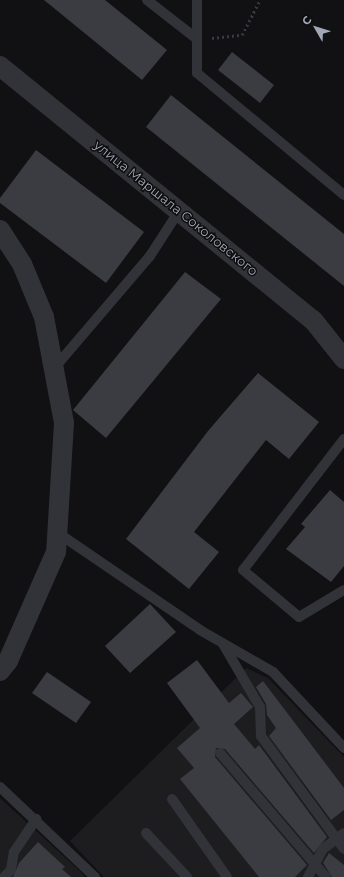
<!DOCTYPE html>
<meta charset="utf-8">
<style>
body{margin:0}
#map{position:relative;width:344px;height:877px;overflow:hidden;background:#111113;font-family:Montserrat,sans-serif}
div>[style]{position:absolute}
[style*='--x']{left:calc(var(--x)*1px);top:calc(var(--y)*1px);width:calc(var(--w)*1px);rotate:calc(var(--a)*1deg)}
.built>*{inset:0;background:#1d1d20}
.building>*{inset:0;background:#3b3c41}
.path>*{height:2.5px;margin-top:-1.25px;transform-origin:0;background:repeating-linear-gradient(90deg,#383a40 0 2px,transparent 0 5px)}
.lane>*{height:10px;margin:-5px;padding:0 5px;transform-origin:5px;border-radius:5px;background:#323338}
.street>*{height:20px;margin:-10px;padding:0 10px;transform-origin:10px;border-radius:10px;background:#323338}
span{translate:-50% -50%;white-space:nowrap;text-align:center;line-height:1.15;-webkit-text-stroke:3px #0d0c0e;paint-order:stroke}
.street-label{font-size:13px;color:#a2a7b5}
.north{position:absolute;left:296px;top:8px;width:40px;height:40px;-webkit-text-stroke:3px #0d0c0e;paint-order:stroke;rotate:309deg;font-size:11px;font-weight:700;line-height:16px;text-align:center;color:#a2a7b5}
.north::after{content:'';display:block;margin:auto;width:14px;height:18px;background:#a2a7b5;clip-path:polygon(50% 0,100% 100%,50% 72%,0 100%)}
</style>
<div id="map">
<div class="built">
<i style="clip-path:polygon(246px 668px,268px 678px,344px 757px,344px 877px,104px 877px,70px 841px)"></i>
<i style="clip-path:polygon(0 798px,81px 872px,85px 877px,0 877px)"></i>
</div>
<div class="building">
<i style="clip-path:polygon(44px 0,105px 0,167px 50px,142px 80px)"></i>
<i style="clip-path:polygon(232px 52px,274px 85px,260px 103px,218px 70px)"></i>
<i style="clip-path:polygon(171px 95px,344px 234px,344px 286px,146px 127px)"></i>
<i style="clip-path:polygon(36px 150px,144px 232px,106px 283px,0 203px,0 198px)"></i>
<i style="clip-path:polygon(185px 272px,221px 299px,106px 438px,73px 410px)"></i>
<i style="clip-path:polygon(258px 373px,319px 422px,289px 459px,266px 440px,194px 532px,219px 552px,189px 589px,126px 539px,208px 431px)"></i>
<i style="clip-path:polygon(330px 490px,344px 502px,344px 566px,331px 582px,286px 549px,305px 527px,301px 524px)"></i>
<i style="clip-path:polygon(150px 604px,176px 632px,130px 673px,105px 646px)"></i>
<i style="clip-path:polygon(197px 660px,229px 703px,241px 693px,253px 707px,234px 724px,255px 749px,259px 745px,327px 837px,314px 853px,225px 749px,216px 748px,215px 757px,307px 865px,295px 877px,259px 877px,180px 779px,194px 768px,177px 748px,200px 728px,167px 683px)"></i>
<i style="clip-path:polygon(47px 672px,91px 702px,76px 723px,32px 693px)"></i>
<i style="clip-path:polygon(263px 681px,344px 788px,344px 810px,331px 820px,269px 736px,276px 728px,267px 715px,266px 704px,256px 687px)"></i>
<i style="clip-path:polygon(38px 842px,65px 867px,62px 869px,71px 877px,13px 877px,19px 863px)"></i>
<i style="clip-path:polygon(329px 853px,344px 865px,344px 877px,332px 877px,323px 863px)"></i>
</div>
<div class="path">
<i style="--x:212;--y:38;--w:30;--a:-6"></i>
<i style="--x:242;--y:35;--w:39;--a:-63"></i>
</div>
<div class="lane">
<i style="--x:147;--y:0;--w:63;--a:38"></i>
<i style="--x:197;--y:0;--w:73;--a:90"></i>
<i style="--x:197;--y:73;--w:191;--a:39.7"></i>
<i style="--x:56;--y:366;--w:145;--a:-49.5"></i>
<i style="--x:150;--y:256;--w:54;--a:-57.2"></i>
<i style="--x:344;--y:439;--w:165;--a:127.6"></i>
<i style="--x:243;--y:570;--w:73;--a:40"></i>
<i style="--x:299;--y:617;--w:52;--a:-31"></i>
<i style="--x:58;--y:533;--w:172;--a:34.3"></i>
<i style="--x:200;--y:630;--w:84;--a:29.9"></i>
<i style="--x:273;--y:672;--w:104;--a:46.9"></i>
<i style="--x:223;--y:644;--w:73;--a:59.6"></i>
<i style="--x:260;--y:707;--w:29;--a:88"></i>
<i style="--x:261;--y:736;--w:140;--a:53.7"></i>
<i style="--x:220;--y:753;--w:163;--a:49.5"></i>
<i style="--x:0;--y:787;--w:131;--a:43.5"></i>
<i style="--x:172;--y:799;--w:95;--a:54.8"></i>
<i style="--x:146;--y:833;--w:60;--a:47"></i>
<i style="--x:4;--y:877;--w:10;--a:-45"></i>
<i style="--x:11;--y:870;--w:18;--a:-81"></i>
<i style="--x:14;--y:852;--w:40;--a:-56"></i>
<i style="--x:308;--y:877;--w:32;--a:-62"></i>
<i style="--x:323;--y:849;--w:26;--a:-37"></i>
</div>
<div class="street">
<i style="--x:0;--y:66;--w:403;--a:39.1"></i>
<i style="--x:313;--y:320;--w:50;--a:51.5"></i>
<i style="--x:0;--y:230;--w:40;--a:57.1"></i>
<i style="--x:22;--y:264;--w:57;--a:67.5"></i>
<i style="--x:44;--y:317;--w:108;--a:79.3"></i>
<i style="--x:64;--y:423;--w:129;--a:93.5"></i>
<i style="--x:56;--y:552;--w:119;--a:113.8"></i>
<i style="--x:8;--y:661;--w:13;--a:129"></i>
</div>
<div class="street-label">
<span style="left:176px;top:208px;rotate:39deg">улица Маршала Соколовского</span>
</div>
<div class="north">С</div>
</div>
